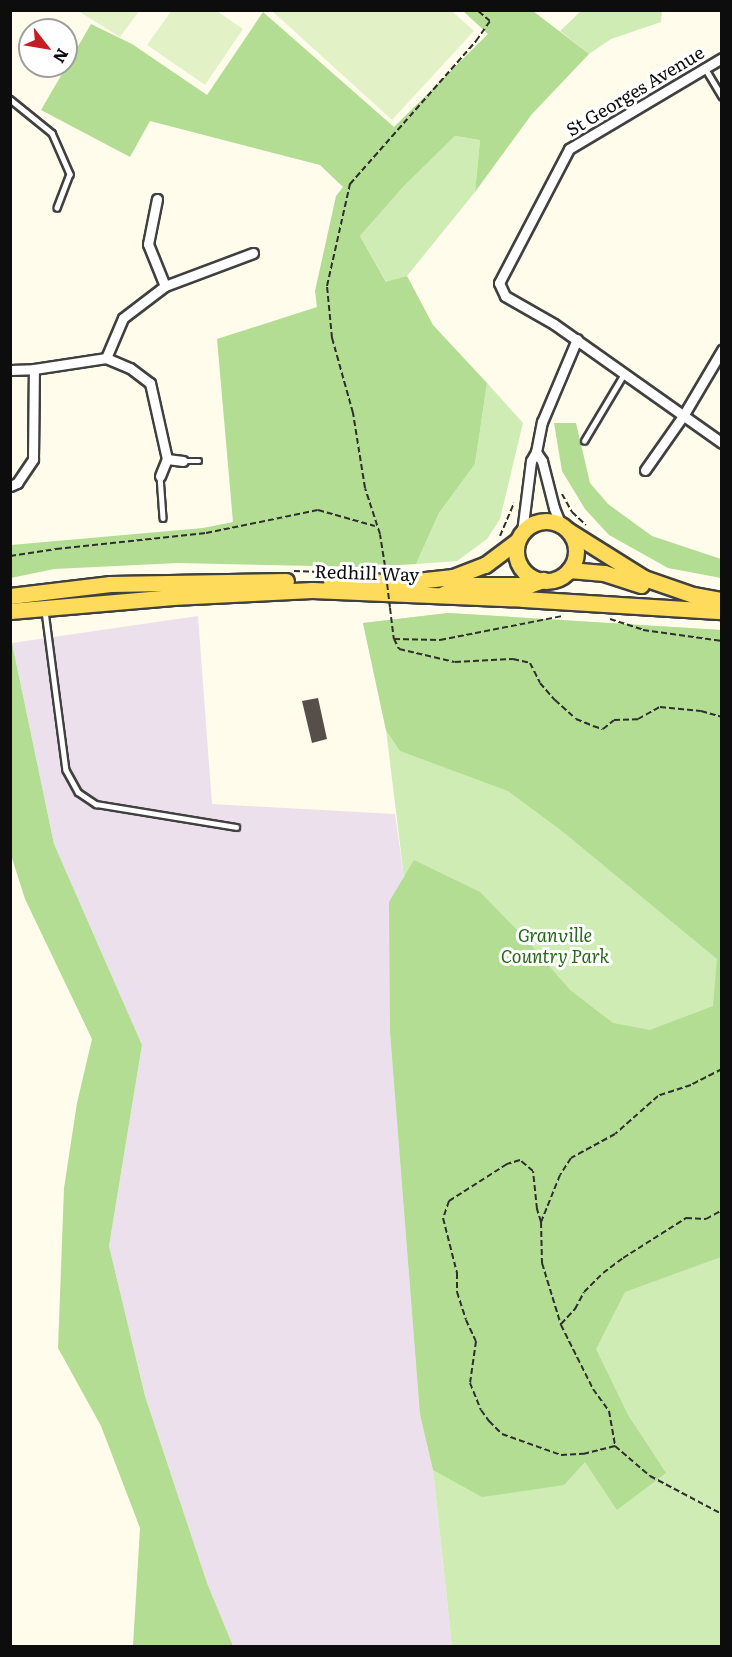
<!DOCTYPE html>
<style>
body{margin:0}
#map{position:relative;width:732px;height:1657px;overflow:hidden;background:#fffcec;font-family:Literata,serif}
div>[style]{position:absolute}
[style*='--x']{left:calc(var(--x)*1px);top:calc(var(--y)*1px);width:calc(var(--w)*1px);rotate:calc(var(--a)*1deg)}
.industrial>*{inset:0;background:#ebe0ec}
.green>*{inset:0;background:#cfecb4}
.forest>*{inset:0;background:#b2dd92}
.pitch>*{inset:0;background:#e2f2c6}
.building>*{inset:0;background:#564e48}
.path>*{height:2px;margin-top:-1px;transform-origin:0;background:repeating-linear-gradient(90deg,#2f2f2f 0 6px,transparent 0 9px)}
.roads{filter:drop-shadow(2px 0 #404040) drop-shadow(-2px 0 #404040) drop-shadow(0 2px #404040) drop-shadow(0 -2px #404040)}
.lane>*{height:4.5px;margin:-2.25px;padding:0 2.25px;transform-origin:2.25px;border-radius:2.25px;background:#fff}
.street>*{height:9px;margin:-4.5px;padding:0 4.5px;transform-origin:4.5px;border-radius:4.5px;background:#fff}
.primary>*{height:15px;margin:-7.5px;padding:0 7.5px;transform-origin:7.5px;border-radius:7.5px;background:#ffdb5c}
.primary>.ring{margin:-7.5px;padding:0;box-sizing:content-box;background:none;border:15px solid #ffdb5c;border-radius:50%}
.path-bridge>*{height:2px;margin-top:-1px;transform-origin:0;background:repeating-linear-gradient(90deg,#2f2f2f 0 6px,transparent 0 9px)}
span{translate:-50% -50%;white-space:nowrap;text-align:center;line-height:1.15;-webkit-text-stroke:6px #fff;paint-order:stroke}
.street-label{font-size:18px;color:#0d0d0d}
.park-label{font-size:18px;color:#286819;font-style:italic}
.frame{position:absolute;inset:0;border:12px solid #0d0d0d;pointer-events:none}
.north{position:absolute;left:18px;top:18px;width:60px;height:60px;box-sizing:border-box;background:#fff;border:2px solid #9e9e9e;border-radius:50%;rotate:121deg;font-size:16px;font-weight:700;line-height:24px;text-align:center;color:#0d0d0d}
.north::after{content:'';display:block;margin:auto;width:21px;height:27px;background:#c51d21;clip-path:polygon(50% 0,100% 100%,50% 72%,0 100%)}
</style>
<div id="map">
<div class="industrial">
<i style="clip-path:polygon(198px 616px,212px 804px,395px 814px,404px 877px,389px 902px,390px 1031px,420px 1414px,433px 1470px,452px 1646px,233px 1646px,207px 1583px,145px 1396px,109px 1246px,142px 1045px,54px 844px,12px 643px)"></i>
</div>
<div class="green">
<i style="clip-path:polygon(581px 11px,662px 11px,661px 22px,611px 39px,589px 54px,560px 31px)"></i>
<i style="clip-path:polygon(455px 136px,480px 140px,475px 192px,407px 276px,387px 283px,360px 236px,404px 186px)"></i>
<i style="clip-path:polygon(487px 383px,523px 423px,500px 519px,487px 539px,457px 561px,416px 564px,439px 513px,475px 464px)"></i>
<i style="clip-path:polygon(448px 613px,721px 630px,721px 1646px,452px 1646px,433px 1470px,420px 1414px,390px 1031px,389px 902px,404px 877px,386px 730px,363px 623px)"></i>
</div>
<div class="forest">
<i style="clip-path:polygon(463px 11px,533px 11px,589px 54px,532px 114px,475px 192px,480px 140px,455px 136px,404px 186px,360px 236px,386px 282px,407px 276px,433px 325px,487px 383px,475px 464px,439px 513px,416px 564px,364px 567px,178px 563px,54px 569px,11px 578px,11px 545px,203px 528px,233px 522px,217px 339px,317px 307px,315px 291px,336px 196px,343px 187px,320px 165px,150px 121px,130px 157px,41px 110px,91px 24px,132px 44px,207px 95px,263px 12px,394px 127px,488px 34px)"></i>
<i style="clip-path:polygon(554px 423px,576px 423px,590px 483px,608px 504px,652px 536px,721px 559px,721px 578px,668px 568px,609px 535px,585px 509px,562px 471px)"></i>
<i style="clip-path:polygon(448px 613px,721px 630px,721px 1257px,625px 1292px,596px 1349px,628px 1415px,666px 1473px,617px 1510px,585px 1462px,564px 1485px,482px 1497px,433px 1470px,420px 1414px,390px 1031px,389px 902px,414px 860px,480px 892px,524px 937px,570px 990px,613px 1023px,650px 1030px,713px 1006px,717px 959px,562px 831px,508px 791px,400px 751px,386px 730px,363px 623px)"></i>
<i style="clip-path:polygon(12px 643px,54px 844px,142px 1045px,109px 1246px,145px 1396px,207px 1583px,233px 1646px,133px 1646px,140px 1528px,101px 1426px,58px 1348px,64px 1188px,77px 1103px,92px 1039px,25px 899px,11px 855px)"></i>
</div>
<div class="pitch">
<i style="clip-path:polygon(78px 11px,139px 11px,120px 37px)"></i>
<i style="clip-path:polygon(171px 11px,217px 11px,243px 29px,205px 85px,147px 45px)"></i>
<i style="clip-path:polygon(272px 11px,452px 11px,474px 31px,392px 120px)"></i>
</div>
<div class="building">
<i style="clip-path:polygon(318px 698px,327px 739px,312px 743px,302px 701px)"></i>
</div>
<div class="path">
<i style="--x:562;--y:494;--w:21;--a:61"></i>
<i style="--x:572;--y:512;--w:19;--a:43"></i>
<i style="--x:500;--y:536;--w:36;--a:-67"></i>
<i style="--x:10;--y:556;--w:47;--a:-8.7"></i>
<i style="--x:56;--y:549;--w:151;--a:-6.1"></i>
<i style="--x:206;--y:533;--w:114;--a:-11.6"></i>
<i style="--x:318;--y:510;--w:59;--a:15.7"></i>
<i style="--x:385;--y:566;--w:32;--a:-99"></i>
<i style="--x:380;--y:534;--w:48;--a:-108.1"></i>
<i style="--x:365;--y:488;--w:76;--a:-99.1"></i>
<i style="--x:353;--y:413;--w:78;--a:-105.6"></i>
<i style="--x:332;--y:338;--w:52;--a:-95.5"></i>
<i style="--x:327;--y:286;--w:105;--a:-77.3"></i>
<i style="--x:350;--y:184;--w:191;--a:-48.6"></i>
<i style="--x:476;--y:41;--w:24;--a:-55"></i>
<i style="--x:490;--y:21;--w:17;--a:-140"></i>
<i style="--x:294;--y:571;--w:28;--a:2"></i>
<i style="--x:390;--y:608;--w:31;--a:83"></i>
<i style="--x:394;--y:639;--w:11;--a:63"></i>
<i style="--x:399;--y:649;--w:57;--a:13.1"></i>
<i style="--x:455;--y:662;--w:58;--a:-3"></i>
<i style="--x:513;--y:659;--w:17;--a:13"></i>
<i style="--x:530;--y:663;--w:22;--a:63"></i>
<i style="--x:540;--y:683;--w:23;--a:49"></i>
<i style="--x:555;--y:700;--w:28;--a:42"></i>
<i style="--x:576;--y:719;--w:18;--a:22"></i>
<i style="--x:593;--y:726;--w:10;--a:17"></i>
<i style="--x:603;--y:729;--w:14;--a:-39"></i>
<i style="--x:614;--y:720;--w:24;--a:-2"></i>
<i style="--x:638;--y:719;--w:25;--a:-29"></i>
<i style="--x:660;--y:707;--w:41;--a:5.6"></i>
<i style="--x:701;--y:711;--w:22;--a:16"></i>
<i style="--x:610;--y:619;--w:35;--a:18"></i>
<i style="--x:643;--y:630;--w:80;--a:7.9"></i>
<i style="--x:394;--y:639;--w:46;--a:1.2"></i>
<i style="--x:440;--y:640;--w:124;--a:-11.1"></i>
<i style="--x:722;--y:1069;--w:35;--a:153"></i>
<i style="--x:691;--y:1085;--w:35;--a:162"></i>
<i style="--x:658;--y:1096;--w:57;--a:138.5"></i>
<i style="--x:615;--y:1134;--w:50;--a:151.4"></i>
<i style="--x:571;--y:1158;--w:20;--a:123"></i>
<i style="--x:560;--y:1175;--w:51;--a:112"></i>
<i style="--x:541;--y:1222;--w:14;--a:-107"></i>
<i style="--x:537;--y:1209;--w:38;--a:-96"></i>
<i style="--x:533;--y:1171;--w:17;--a:-140"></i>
<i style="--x:520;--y:1160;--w:14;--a:163"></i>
<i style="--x:507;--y:1164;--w:69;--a:147.5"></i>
<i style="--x:449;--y:1201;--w:18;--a:109"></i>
<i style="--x:443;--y:1218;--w:57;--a:75.7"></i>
<i style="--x:457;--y:1273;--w:19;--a:90"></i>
<i style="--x:457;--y:1292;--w:29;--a:72"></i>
<i style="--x:466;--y:1320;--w:23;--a:65"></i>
<i style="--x:476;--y:1341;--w:42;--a:98.1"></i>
<i style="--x:470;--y:1383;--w:29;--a:68"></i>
<i style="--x:481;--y:1410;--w:14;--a:54"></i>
<i style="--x:489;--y:1421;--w:18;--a:45"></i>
<i style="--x:502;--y:1434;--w:63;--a:19.6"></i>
<i style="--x:561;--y:1455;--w:22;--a:-3"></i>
<i style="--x:583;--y:1454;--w:33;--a:-14"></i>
<i style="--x:615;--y:1446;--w:46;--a:40.6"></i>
<i style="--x:650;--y:1476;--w:81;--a:27.8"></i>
<i style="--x:541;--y:1222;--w:41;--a:88.6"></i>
<i style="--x:542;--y:1263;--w:65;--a:73"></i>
<i style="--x:561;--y:1325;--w:72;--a:63.4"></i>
<i style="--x:593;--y:1389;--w:27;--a:54"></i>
<i style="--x:609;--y:1411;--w:36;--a:80"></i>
<i style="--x:561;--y:1324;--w:21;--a:-47"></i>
<i style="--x:575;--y:1309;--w:19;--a:-62"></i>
<i style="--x:584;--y:1292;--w:27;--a:-45"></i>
<i style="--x:603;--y:1273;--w:25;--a:-37"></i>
<i style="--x:623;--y:1258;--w:75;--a:-32.4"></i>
<i style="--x:686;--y:1218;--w:20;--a:3"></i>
<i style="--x:706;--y:1219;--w:18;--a:-29"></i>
</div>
<div class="roads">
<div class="lane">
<i style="--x:705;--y:68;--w:33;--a:59"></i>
<i style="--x:10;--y:99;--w:54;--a:39"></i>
<i style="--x:52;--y:133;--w:45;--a:66.3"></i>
<i style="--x:70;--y:174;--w:36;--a:111"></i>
<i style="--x:584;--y:441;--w:78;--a:-59.2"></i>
<i style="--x:183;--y:461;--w:16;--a:0"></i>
<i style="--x:160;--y:476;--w:42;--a:85.9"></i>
<i style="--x:45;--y:611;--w:160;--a:82.5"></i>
<i style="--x:66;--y:770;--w:25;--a:61"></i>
<i style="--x:78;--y:792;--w:22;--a:34"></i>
<i style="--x:96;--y:804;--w:142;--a:9.3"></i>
</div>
<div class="street">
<i style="--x:722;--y:58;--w:178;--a:149.3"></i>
<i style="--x:569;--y:149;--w:151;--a:117.6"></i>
<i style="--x:499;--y:283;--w:14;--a:65"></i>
<i style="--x:505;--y:296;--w:56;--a:29.7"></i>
<i style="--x:554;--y:324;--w:206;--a:35.3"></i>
<i style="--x:157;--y:199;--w:46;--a:101.3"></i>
<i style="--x:148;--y:244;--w:45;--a:68"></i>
<i style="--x:165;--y:286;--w:94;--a:-20.6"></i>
<i style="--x:106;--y:358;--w:43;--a:-67"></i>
<i style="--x:123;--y:318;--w:53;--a:-37.3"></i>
<i style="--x:10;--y:370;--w:24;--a:-2"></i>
<i style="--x:34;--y:369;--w:73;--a:-8.7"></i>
<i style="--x:106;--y:358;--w:26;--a:23"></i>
<i style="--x:130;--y:368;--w:25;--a:37"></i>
<i style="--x:150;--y:383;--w:78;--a:77.4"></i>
<i style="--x:536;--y:452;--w:11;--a:56"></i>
<i style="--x:542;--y:461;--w:49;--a:75.7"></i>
<i style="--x:554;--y:508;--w:18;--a:68"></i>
<i style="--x:645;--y:470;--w:66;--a:-54.9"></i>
<i style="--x:683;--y:416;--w:77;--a:-59.4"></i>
<i style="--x:160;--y:476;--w:18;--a:-68"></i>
<i style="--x:167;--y:459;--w:16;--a:7"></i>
<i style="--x:10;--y:486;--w:8;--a:-23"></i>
<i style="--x:17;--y:483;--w:29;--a:-56"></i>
<i style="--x:33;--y:459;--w:90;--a:-89.4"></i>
<i style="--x:522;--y:532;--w:72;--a:-82.8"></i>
<i style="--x:531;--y:461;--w:10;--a:-61"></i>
<i style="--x:536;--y:452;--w:31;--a:-79"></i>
<i style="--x:542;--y:422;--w:90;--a:-67.1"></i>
</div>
<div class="primary">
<i class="ring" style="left:516px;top:521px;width:45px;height:45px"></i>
<i style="--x:569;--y:531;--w:89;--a:32.1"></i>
<i style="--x:644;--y:578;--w:52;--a:19.1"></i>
<i style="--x:693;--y:595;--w:29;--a:10"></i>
<i style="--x:569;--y:570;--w:35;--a:5"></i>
<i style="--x:604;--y:573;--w:39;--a:18"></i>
<i style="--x:331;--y:581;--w:76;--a:0.8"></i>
<i style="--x:407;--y:582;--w:46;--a:-6.2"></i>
<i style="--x:453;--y:577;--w:34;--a:-21"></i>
<i style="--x:485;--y:565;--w:40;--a:-37"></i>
<i style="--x:443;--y:594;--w:22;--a:-24"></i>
<i style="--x:463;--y:585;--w:66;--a:0"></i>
<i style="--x:529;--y:585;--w:15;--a:-20"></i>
<i style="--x:10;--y:596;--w:101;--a:-6.8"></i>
<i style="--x:110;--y:584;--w:176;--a:-1"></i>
<i style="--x:10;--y:611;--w:164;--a:-4.9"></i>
<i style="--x:173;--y:597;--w:139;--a:-2.9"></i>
<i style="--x:312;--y:590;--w:211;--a:2.4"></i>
<i style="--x:523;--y:599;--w:199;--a:3.5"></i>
</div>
</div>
<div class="path-bridge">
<i style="--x:385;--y:566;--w:42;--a:83.2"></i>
</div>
<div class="street-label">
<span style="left:635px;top:91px;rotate:-31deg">St Georges Avenue</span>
<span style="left:367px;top:573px;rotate:2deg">Redhill Way</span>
</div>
<div class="park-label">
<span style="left:555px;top:946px">Granville<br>Country Park</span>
</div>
<div class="frame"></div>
<div class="north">N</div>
</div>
